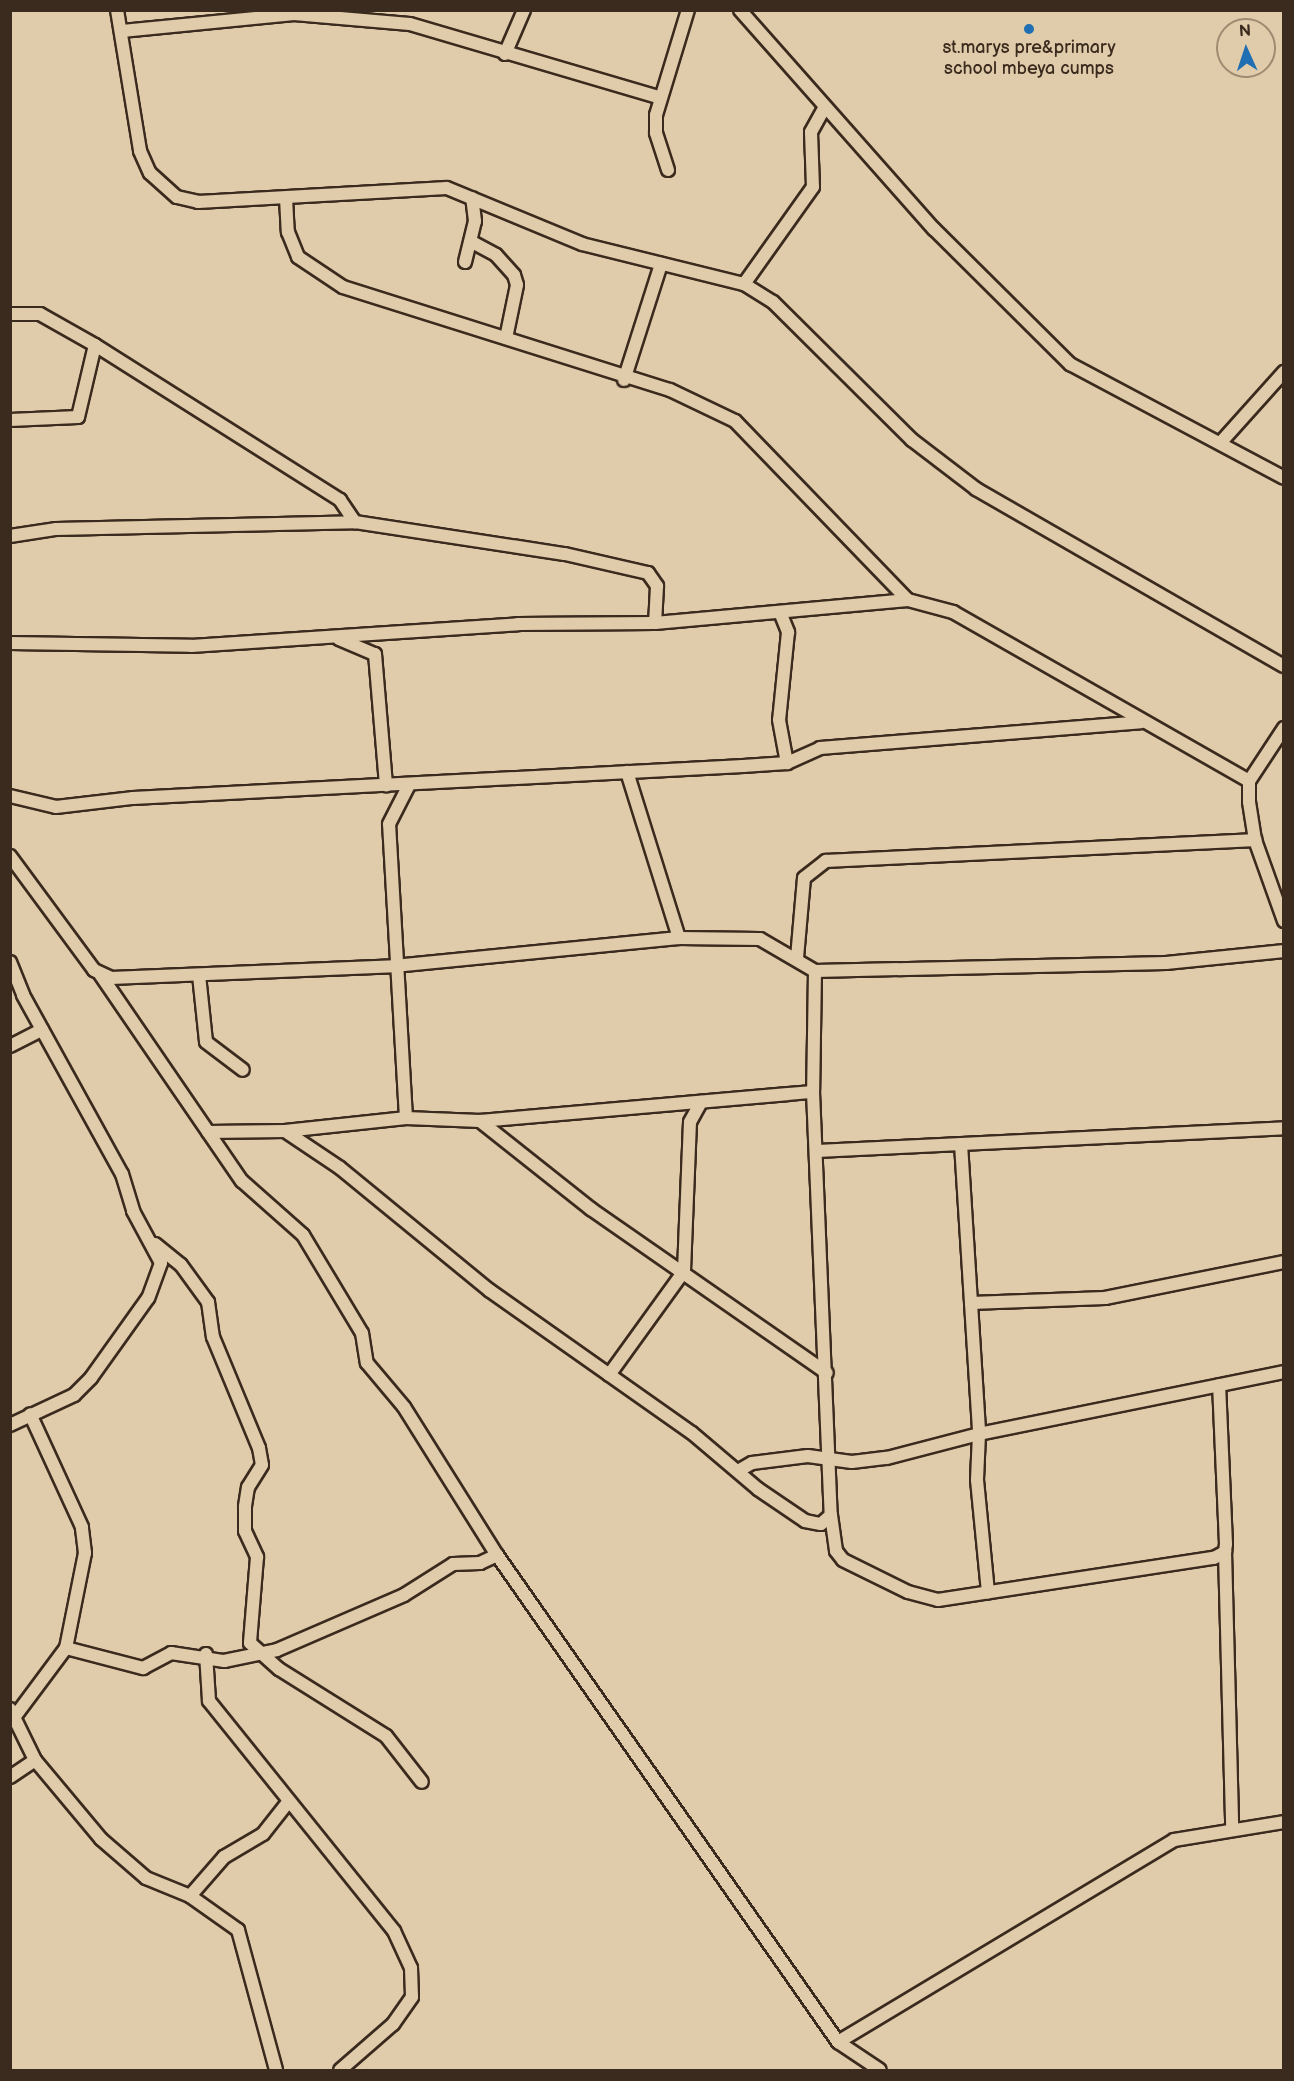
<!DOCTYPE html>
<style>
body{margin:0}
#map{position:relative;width:1294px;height:2081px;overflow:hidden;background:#e0cbaa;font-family:"Balsamiq Sans",sans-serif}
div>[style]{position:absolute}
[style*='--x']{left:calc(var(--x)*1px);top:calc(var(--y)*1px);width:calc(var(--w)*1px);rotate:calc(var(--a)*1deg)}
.roads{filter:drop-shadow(2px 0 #3b2a1e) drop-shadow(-2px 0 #3b2a1e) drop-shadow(0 2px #3b2a1e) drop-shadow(0 -2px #3b2a1e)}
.minor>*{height:12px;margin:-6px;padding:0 6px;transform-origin:6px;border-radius:6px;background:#e0cbaa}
.dots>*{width:16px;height:16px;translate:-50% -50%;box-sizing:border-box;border:3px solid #e0cbaa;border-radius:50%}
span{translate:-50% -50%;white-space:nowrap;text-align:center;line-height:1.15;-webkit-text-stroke:4.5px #e0cbaa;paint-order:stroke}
.poi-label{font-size:18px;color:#3b2a1e}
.frame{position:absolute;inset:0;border:12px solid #3b2a1e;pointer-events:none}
.north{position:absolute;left:1216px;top:18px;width:60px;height:60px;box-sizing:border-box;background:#e0cbaa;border:2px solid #9e8b72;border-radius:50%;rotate:357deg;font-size:16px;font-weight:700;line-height:24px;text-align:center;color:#3b2a1e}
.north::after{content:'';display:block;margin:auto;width:21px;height:27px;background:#1f6fb2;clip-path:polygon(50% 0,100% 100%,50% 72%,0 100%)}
</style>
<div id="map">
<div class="roads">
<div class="minor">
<i style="--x:117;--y:10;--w:143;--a:80.7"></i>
<i style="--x:140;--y:151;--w:24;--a:66"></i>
<i style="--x:150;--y:173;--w:36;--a:42"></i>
<i style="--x:177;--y:197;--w:22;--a:13"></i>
<i style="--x:198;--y:202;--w:249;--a:-3.2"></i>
<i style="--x:447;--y:188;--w:146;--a:22.5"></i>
<i style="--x:582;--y:244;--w:167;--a:13.9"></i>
<i style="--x:744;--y:284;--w:34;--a:32"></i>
<i style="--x:773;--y:302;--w:196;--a:44.8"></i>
<i style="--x:912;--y:440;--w:81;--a:37.4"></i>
<i style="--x:976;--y:489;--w:355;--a:29.9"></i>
<i style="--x:740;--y:10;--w:293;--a:48.5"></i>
<i style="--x:934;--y:229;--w:192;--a:44.8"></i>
<i style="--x:1070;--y:364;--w:242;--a:28"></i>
<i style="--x:122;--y:31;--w:173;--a:-5.6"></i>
<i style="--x:294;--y:14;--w:116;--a:4.9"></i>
<i style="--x:410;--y:24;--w:259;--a:16.4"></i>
<i style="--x:505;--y:54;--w:48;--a:-66.6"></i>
<i style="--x:668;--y:170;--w:39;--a:-108"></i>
<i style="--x:656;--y:133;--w:18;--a:-90"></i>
<i style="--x:656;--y:115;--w:110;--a:-73.1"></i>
<i style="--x:286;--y:198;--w:34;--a:87"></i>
<i style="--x:288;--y:232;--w:27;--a:68"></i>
<i style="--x:298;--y:257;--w:54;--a:33.7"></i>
<i style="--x:343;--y:287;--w:343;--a:17.5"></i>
<i style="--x:670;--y:390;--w:72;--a:25.5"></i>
<i style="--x:735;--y:421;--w:249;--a:46"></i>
<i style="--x:472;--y:242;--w:27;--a:28"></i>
<i style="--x:496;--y:255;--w:27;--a:48"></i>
<i style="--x:514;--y:275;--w:10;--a:73"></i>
<i style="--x:517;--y:285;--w:54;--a:101.7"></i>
<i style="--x:465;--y:262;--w:42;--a:-76.3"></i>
<i style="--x:475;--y:221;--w:23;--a:-97"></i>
<i style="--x:744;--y:284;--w:119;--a:-54.6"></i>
<i style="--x:813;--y:187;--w:55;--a:-92.1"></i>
<i style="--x:811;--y:132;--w:26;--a:-61"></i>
<i style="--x:10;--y:314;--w:30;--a:0"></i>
<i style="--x:40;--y:314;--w:63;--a:29.4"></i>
<i style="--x:95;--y:345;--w:290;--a:32.3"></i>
<i style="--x:340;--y:500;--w:27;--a:56"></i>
<i style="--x:624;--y:380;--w:122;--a:-72.3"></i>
<i style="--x:10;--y:420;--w:68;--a:-2.5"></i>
<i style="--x:78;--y:417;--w:74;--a:-76.7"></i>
<i style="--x:1222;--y:441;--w:93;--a:-48.1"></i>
<i style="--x:10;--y:536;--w:47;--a:-8.7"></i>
<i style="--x:56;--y:529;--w:299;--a:-1.3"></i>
<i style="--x:355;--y:522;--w:212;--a:8.7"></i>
<i style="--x:565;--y:554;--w:85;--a:12.9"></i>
<i style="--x:648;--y:573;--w:16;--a:55"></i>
<i style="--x:657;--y:586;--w:37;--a:93"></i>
<i style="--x:780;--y:612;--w:22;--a:68"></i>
<i style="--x:788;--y:632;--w:88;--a:95.8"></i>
<i style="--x:779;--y:720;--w:44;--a:79.5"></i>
<i style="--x:339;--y:639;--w:39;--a:23"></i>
<i style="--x:375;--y:654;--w:132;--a:85.2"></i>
<i style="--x:10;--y:643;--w:181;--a:0.9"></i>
<i style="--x:191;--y:646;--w:328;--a:-3.8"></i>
<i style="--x:518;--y:624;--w:137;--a:-0.4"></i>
<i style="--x:655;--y:623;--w:254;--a:-5.2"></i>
<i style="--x:908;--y:600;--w:47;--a:14.9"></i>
<i style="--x:953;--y:612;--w:341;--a:29.7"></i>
<i style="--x:1284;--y:728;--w:64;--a:123.4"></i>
<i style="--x:1249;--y:781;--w:21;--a:90"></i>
<i style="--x:1249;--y:802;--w:38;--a:81"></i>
<i style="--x:1255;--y:840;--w:86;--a:70.3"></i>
<i style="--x:627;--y:772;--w:174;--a:72.6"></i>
<i style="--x:10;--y:796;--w:47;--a:13.4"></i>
<i style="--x:56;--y:807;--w:78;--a:-6.7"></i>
<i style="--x:133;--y:798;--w:611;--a:-3"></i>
<i style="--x:743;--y:766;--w:44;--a:-3.9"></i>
<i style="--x:787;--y:763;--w:36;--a:-24"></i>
<i style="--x:820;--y:748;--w:322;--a:-4.6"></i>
<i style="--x:10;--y:856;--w:142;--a:53.6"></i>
<i style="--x:94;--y:970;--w:19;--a:25"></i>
<i style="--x:111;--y:978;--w:283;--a:-2.4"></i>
<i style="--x:394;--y:966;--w:286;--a:-5.6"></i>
<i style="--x:679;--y:938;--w:81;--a:0.7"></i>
<i style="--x:760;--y:939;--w:64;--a:30.2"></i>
<i style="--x:815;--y:971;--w:351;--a:-1.3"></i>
<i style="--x:1166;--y:963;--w:119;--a:-5.8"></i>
<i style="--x:797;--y:958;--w:80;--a:-85"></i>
<i style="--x:804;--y:878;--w:28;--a:-38"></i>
<i style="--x:826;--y:861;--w:430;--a:-2.8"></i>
<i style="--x:10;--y:962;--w:35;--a:68"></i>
<i style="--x:23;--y:995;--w:205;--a:61.1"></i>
<i style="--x:122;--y:1174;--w:39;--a:73"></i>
<i style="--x:133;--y:1211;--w:59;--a:61.7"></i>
<i style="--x:161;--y:1263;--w:37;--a:110"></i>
<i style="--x:148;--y:1298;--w:98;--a:125.5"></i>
<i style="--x:91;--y:1378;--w:24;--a:135"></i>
<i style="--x:74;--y:1395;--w:71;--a:154.9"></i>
<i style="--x:815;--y:971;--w:121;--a:90.9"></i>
<i style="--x:813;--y:1092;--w:423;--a:87.6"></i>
<i style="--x:831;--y:1515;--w:36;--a:82"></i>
<i style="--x:836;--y:1551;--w:11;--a:52"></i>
<i style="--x:843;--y:1560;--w:72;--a:26.2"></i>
<i style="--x:908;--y:1592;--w:31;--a:15"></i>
<i style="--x:938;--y:1600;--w:279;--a:-8.7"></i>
<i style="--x:1214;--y:1558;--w:13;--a:-29"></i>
<i style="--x:1225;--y:1552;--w:8;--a:-83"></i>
<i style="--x:1226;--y:1544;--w:159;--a:-92.5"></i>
<i style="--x:100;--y:974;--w:251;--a:55.6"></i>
<i style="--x:242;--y:1181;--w:81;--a:41.5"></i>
<i style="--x:303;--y:1235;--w:114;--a:59"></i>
<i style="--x:362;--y:1333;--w:30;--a:81"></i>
<i style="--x:367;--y:1363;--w:57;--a:49.9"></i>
<i style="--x:404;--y:1407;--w:175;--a:57.9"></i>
<i style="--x:497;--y:1555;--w:595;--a:55"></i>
<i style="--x:838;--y:2042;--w:50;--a:33.7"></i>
<i style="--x:199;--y:975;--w:67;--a:84"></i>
<i style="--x:206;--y:1042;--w:46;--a:37.1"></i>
<i style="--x:10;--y:1046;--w:36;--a:-27"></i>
<i style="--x:406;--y:1118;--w:294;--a:-93.3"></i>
<i style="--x:389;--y:824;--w:44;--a:-62.9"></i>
<i style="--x:480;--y:1121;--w:142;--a:38.4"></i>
<i style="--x:591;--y:1209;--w:287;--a:34.8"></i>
<i style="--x:285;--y:1131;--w:66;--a:33.9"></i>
<i style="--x:340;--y:1168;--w:193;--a:39.3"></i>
<i style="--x:489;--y:1290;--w:248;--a:35.2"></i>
<i style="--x:692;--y:1433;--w:87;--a:40.3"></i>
<i style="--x:758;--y:1489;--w:57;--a:34.2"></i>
<i style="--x:805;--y:1521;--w:16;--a:11"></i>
<i style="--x:821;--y:1524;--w:13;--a:-42"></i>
<i style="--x:208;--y:1132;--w:77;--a:-0.7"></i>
<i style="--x:285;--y:1131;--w:122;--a:-6.1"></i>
<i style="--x:406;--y:1118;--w:74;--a:2.3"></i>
<i style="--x:480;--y:1121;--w:334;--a:-5"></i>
<i style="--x:961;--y:1144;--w:291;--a:86.4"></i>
<i style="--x:979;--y:1434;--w:46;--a:92.5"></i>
<i style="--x:977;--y:1480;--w:113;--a:84.4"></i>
<i style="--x:818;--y:1151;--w:467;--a:-2.8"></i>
<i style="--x:155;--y:1244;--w:33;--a:39"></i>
<i style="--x:181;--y:1265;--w:46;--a:53.9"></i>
<i style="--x:208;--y:1302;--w:35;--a:82"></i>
<i style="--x:213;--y:1337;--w:120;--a:67.5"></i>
<i style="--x:259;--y:1448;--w:17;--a:80"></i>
<i style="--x:262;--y:1465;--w:26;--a:122"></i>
<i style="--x:248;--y:1487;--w:20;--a:99"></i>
<i style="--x:245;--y:1507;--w:24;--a:90"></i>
<i style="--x:245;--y:1531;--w:29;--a:65"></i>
<i style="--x:257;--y:1557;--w:86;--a:94.7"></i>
<i style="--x:250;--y:1643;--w:39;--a:42"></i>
<i style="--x:279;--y:1669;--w:126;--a:32.1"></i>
<i style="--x:386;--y:1736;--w:58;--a:52"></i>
<i style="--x:971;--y:1303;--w:134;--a:-2.1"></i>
<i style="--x:1105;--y:1298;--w:183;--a:-11.4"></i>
<i style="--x:609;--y:1375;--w:128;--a:-54.2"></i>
<i style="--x:684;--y:1271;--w:149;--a:-87.7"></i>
<i style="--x:690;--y:1122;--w:23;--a:-61"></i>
<i style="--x:738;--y:1471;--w:16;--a:-30"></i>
<i style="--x:752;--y:1463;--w:56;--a:-7.1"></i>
<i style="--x:808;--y:1456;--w:44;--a:7.8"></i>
<i style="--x:852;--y:1462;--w:35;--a:-7"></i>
<i style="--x:887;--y:1458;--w:95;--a:-14.6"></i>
<i style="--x:979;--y:1434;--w:311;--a:-11.5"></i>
<i style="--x:1225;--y:1552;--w:276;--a:88.5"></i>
<i style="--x:66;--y:1648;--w:80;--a:14.6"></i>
<i style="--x:143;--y:1668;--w:32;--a:-28"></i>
<i style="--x:171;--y:1653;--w:54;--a:8.6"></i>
<i style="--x:224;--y:1661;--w:54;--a:-11.7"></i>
<i style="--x:277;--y:1650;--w:138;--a:-23.4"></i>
<i style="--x:404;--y:1595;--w:58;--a:-32.3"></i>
<i style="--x:453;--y:1564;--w:27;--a:-2"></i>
<i style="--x:480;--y:1563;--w:19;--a:-25"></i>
<i style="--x:206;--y:1654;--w:47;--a:86.3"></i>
<i style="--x:209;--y:1701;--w:295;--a:51.2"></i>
<i style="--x:394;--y:1931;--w:41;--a:65.3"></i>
<i style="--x:411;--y:1968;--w:29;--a:88"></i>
<i style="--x:412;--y:1997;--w:33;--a:125"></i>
<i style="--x:393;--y:2024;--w:70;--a:139"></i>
<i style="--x:10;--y:1709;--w:57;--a:63.9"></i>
<i style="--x:35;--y:1760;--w:103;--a:50.1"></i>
<i style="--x:101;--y:1839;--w:60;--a:40.9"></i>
<i style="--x:146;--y:1878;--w:48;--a:22.2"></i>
<i style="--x:190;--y:1896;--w:59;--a:35.3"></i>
<i style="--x:238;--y:1930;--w:145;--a:74.8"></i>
<i style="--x:13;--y:1719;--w:89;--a:-53.3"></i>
<i style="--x:66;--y:1648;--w:97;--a:-78.7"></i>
<i style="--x:85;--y:1553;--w:26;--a:-97"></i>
<i style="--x:82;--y:1527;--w:124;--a:-114.7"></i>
<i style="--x:10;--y:1777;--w:30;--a:-34"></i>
<i style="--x:190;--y:1896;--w:52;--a:-48.9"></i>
<i style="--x:224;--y:1857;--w:45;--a:-30.5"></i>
<i style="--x:263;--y:1834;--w:42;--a:-51.8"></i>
<i style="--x:838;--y:2042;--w:392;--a:-31"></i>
<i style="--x:1174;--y:1840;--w:111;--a:-9.3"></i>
</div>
</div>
<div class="dots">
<i style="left:1029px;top:29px;background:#1f6fb2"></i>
</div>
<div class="poi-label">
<span style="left:1029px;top:59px">st.marys pre&amp;primary<br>school mbeya cumps</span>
</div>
<div class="frame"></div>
<div class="north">N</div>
</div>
